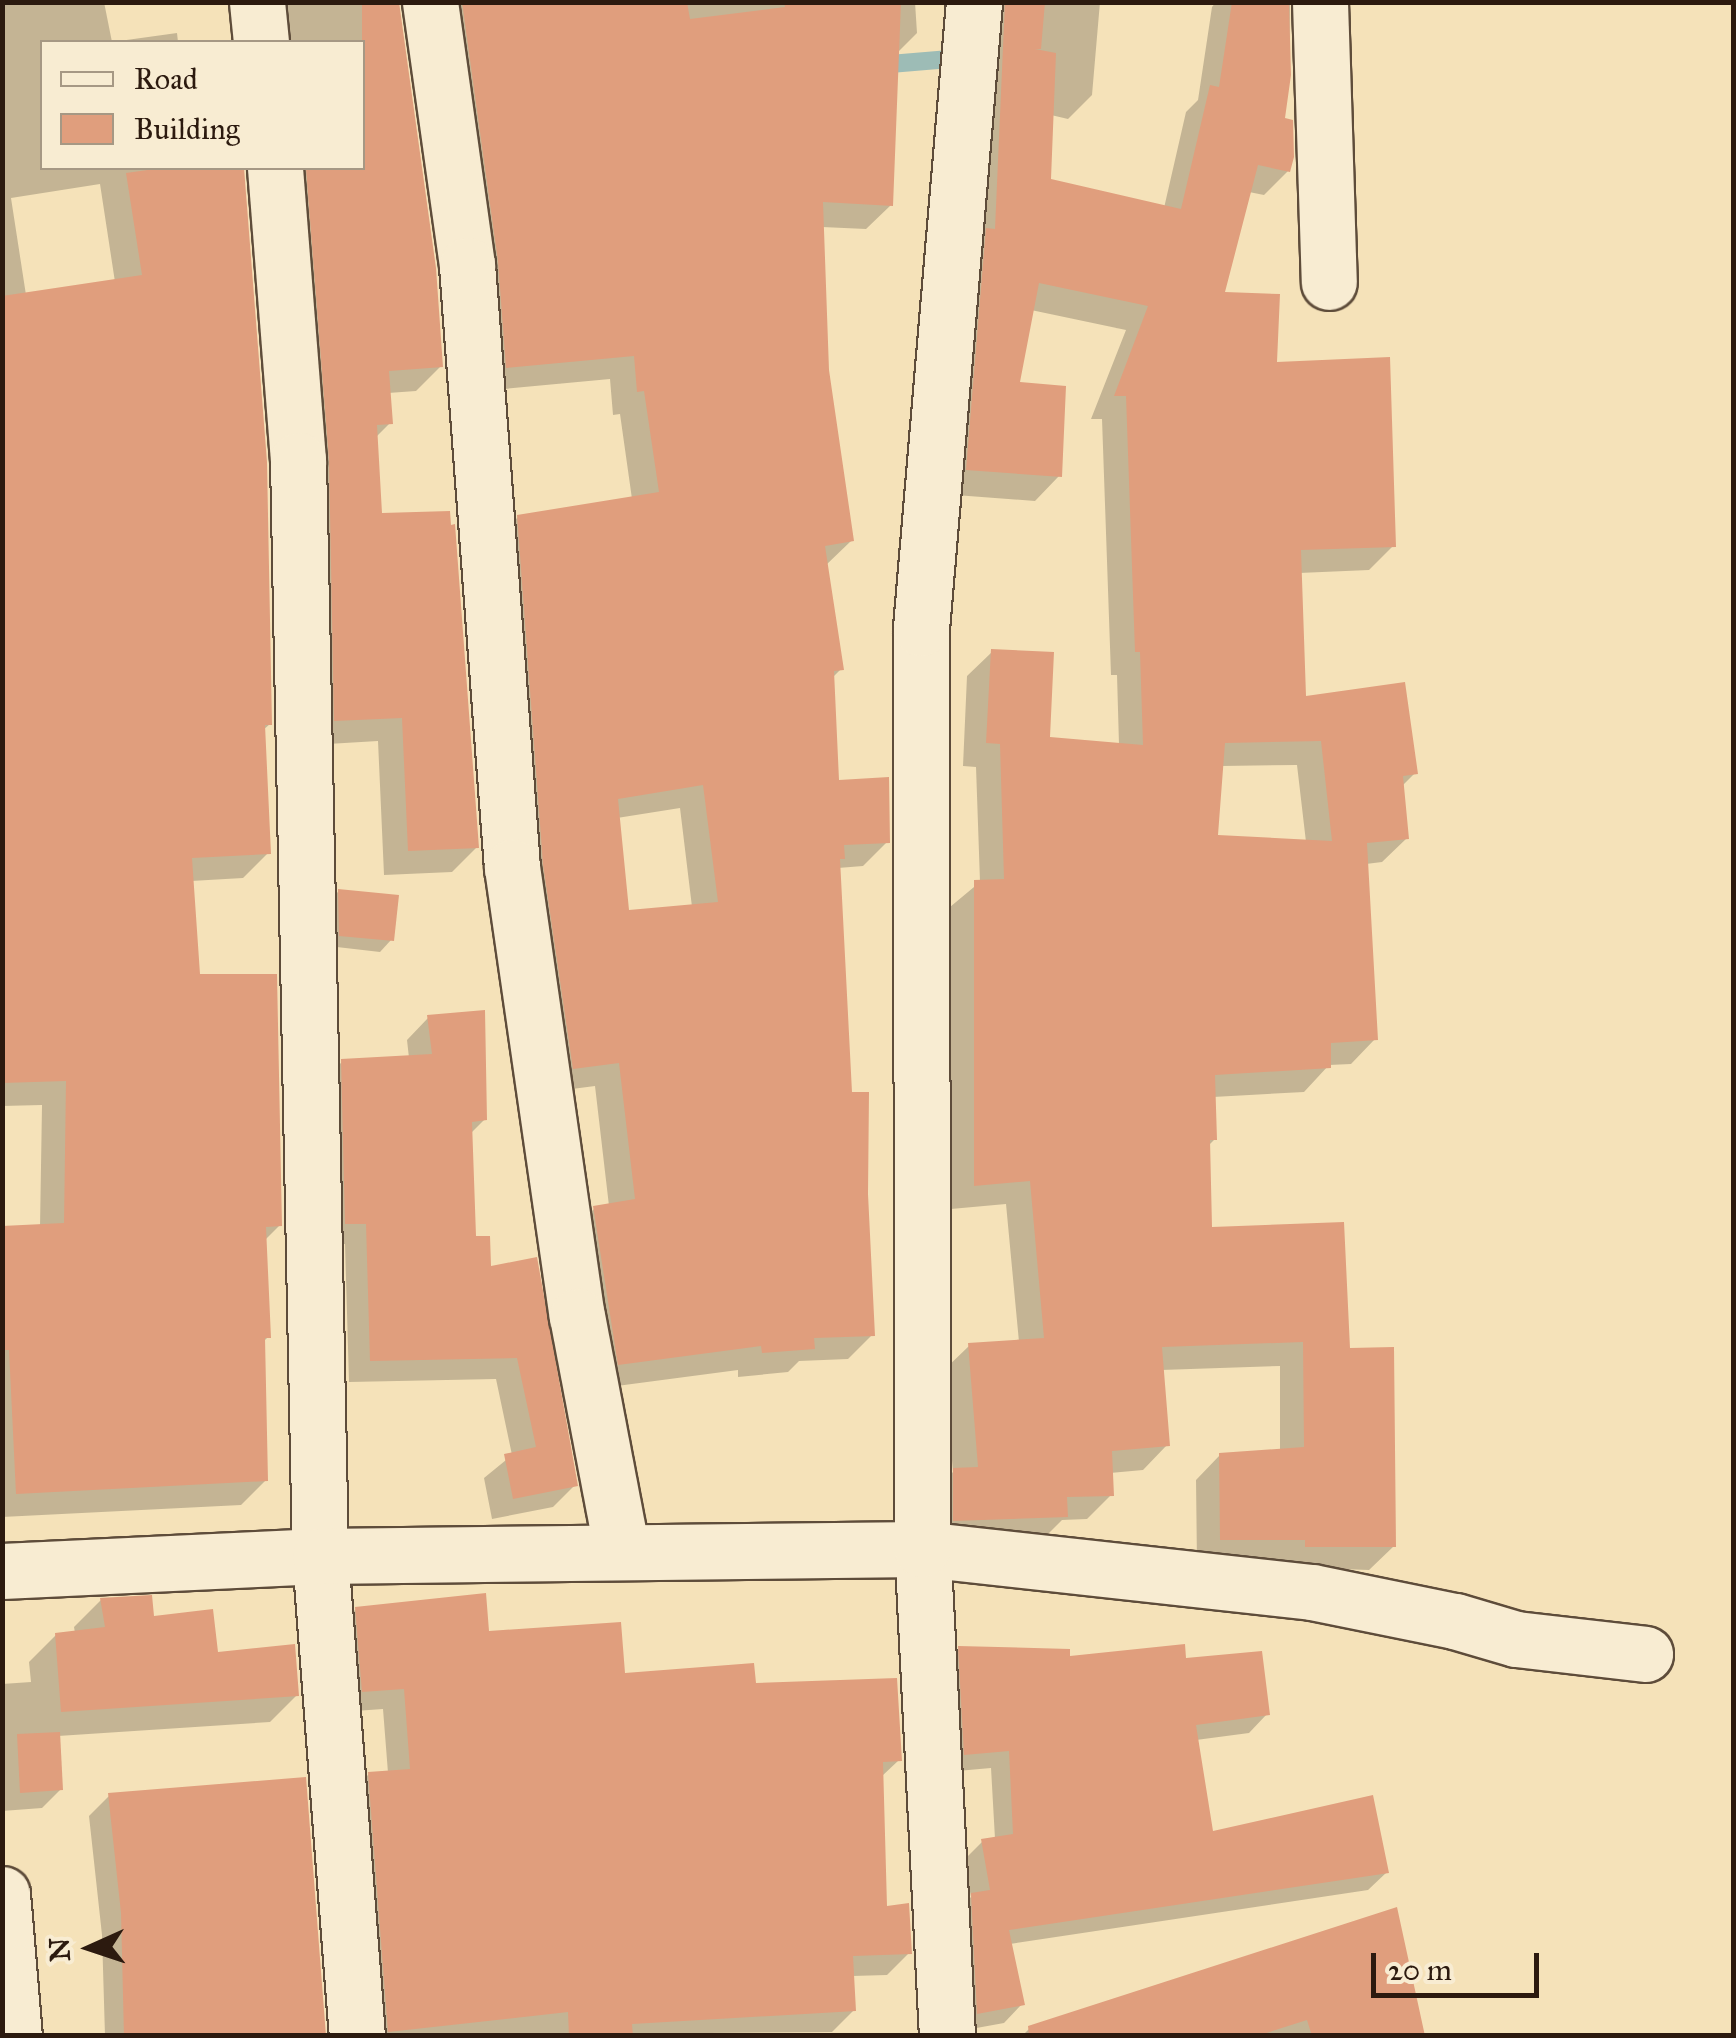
<!DOCTYPE html>
<style>
body{margin:0}
#map{position:relative;width:1736px;height:2038px;overflow:hidden;background:#f5e2b9;font-family:"IM FELL Great Primer",serif}
div>[style]{position:absolute}
[style*='--x']{left:calc(var(--x)*1px);top:calc(var(--y)*1px);width:calc(var(--w)*1px);rotate:calc(var(--a)*1deg)}
.shadow>*{inset:0;background:#0003}
.stream>*{height:18px;margin:-9px;padding:0 9px;transform-origin:9px;border-radius:9px;background:#9dbcb6}
.building>*{inset:0;background:#e09e7d}
.roads{filter:drop-shadow(2px 0 #5e4c3a) drop-shadow(-2px 0 #5e4c3a) drop-shadow(0 2px #5e4c3a) drop-shadow(0 -2px #5e4c3a)}
.minor>*{height:55px;margin:-27.5px;padding:0 27.5px;transform-origin:27.5px;border-radius:27.5px;background:#f8ecd2}
span{translate:-50% -50%;white-space:nowrap;text-align:center;line-height:1.15;-webkit-text-stroke:9px #f8ecd2;paint-order:stroke}
.frame{position:absolute;inset:0;border:5px solid #2c1a0f;pointer-events:none}
.legend{position:absolute;left:40px;top:40px;width:325px;height:130px;box-sizing:border-box;background:#f8ecd2;border:2px solid #a69884;margin:0;padding:12px 18px;list-style:none;font-size:30px;color:#2c1a0f}
.legend li{display:flex;align-items:center;gap:20px;height:50px}
.legend b{width:50px;border:2px solid #a69884}
.north{position:absolute;left:40px;top:1898px;width:100px;height:100px;-webkit-text-stroke:8px #f8ecd2;paint-order:stroke;rotate:267deg;font-size:28px;font-weight:700;line-height:40px;text-align:center;color:#2c1a0f}
.north::after{content:'';display:block;margin:auto;width:35px;height:45px;background:#2c1a0f;clip-path:polygon(50% 0,100% 100%,50% 72%,0 100%)}
.scale{position:absolute;left:1371px;top:1953px;width:168px;height:45px;box-sizing:border-box;border:5px solid #2c1a0f;border-top:0;padding-left:12px;font-size:30px;line-height:35px;white-space:nowrap;color:#2c1a0f;-webkit-text-stroke:8px #f8ecd2;paint-order:stroke}
</style>
<div id="map">
<div class="shadow">
<i style="clip-path:polygon(evenodd,2px 2px,104px 2px,112px 42px,177px 33px,178px 42px,42px 42px,42px 168px,242px 168px,270px 724px,263px 730px,268px 853px,243px 878px,191px 881px,198px 976px,280px 1225px,264px 1241px,268px 1337px,262px 1343px,266px 1480px,241px 1505px,2px 1517px,2px 1228px,40px 1227px,42px 1105px,2px 1106px,2px 2px,100px 184px,115px 282px,26px 295px,11px 198px,100px 184px)"></i>
<i style="clip-path:polygon(255px 2px,398px 2px,441px 366px,416px 391px,388px 393px,390px 423px,375px 438px,380px 516px,477px 847px,452px 872px,384px 875px,378px 741px,311px 745px,267px 168px,362px 168px,362px 42px,265px 42px)"></i>
<i style="clip-path:polygon(evenodd,451px 2px,915px 2px,917px 33px,896px 54px,891px 205px,866px 229px,822px 227px,827px 370px,851px 541px,825px 566px,841px 669px,831px 679px,837px 782px,887px 842px,863px 866px,838px 868px,850px 1094px,865px 1194px,872px 1335px,848px 1359px,799px 1361px,788px 1372px,738px 1377px,738px 1370px,594px 1389px,569px 1233px,594px 1209px,609px 1206px,595px 1086px,549px 1092px,494px 542px,518px 517px,632px 499px,620px 414px,613px 415px,610px 379px,482px 391px,451px 2px,680px 808px,692px 907px,627px 912px,617px 818px,680px 808px)"></i>
<i style="clip-path:polygon(evenodd,982px 2px,1100px 2px,1092px 95px,1068px 119px,1051px 115px,1048px 181px,1164px 208px,1186px 112px,1198px 100px,1212px 7px,1216px 2px,1290px 2px,1289px 75px,1282px 120px,1288px 171px,1264px 195px,1249px 192px,1222px 294px,1274px 364px,1393px 546px,1369px 570px,1299px 573px,1303px 698px,1415px 773px,1401px 787px,1407px 838px,1382px 862px,1366px 864px,1375px 1039px,1351px 1064px,1329px 1065px,1304px 1092px,1213px 1097px,1215px 1139px,1207px 1147px,1210px 1230px,1347px 1351px,1394px 1546px,1369px 1570px,1197px 1564px,1196px 1480px,1220px 1455px,1280px 1451px,1280px 1366px,1161px 1370px,1167px 1445px,1143px 1470px,1110px 1473px,1111px 1495px,1087px 1519px,1062px 1520px,1041px 1541px,930px 1544px,930px 1495px,953px 1472px,944px 1370px,969px 1346px,1019px 1342px,1006px 1204px,951px 1209px,950px 907px,980px 882px,976px 767px,963px 766px,967px 676px,992px 652px,1047px 739px,1119px 745px,1117px 675px,1111px 675px,1102px 419px,1091px 419px,1126px 330px,1031px 310px,1017px 384px,1059px 476px,1035px 501px,942px 494px,982px 2px,1297px 765px,1306px 842px,1216px 838px,1221px 766px,1297px 765px)"></i>
<i style="clip-path:polygon(339px 891px,391px 940px,380px 952px,328px 946px,327px 902px)"></i>
<i style="clip-path:polygon(428px 1018px,485px 1119px,470px 1134px,474px 1239px,575px 1485px,553px 1507px,492px 1519px,484px 1478px,512px 1455px,496px 1379px,349px 1382px,345px 1244px,324px 1245px,320px 1083px,342px 1062px,409px 1058px,407px 1040px)"></i>
<i style="clip-path:polygon(101px 1600px,152px 1619px,297px 1695px,270px 1722px,58px 1736px,61px 1789px,42px 1808px,2px 1811px,2px 1684px,31px 1682px,29px 1662px,56px 1635px,75px 1633px,74px 1627px)"></i>
<i style="clip-path:polygon(356px 1609px,486px 1633px,623px 1675px,754px 1686px,899px 1760px,881px 1777px,885px 1909px,909px 1953px,887px 1975px,852px 1976px,854px 2010px,832px 2032px,366px 2036px,347px 1796px,369px 1774px,388px 1773px,383px 1709px,341px 1712px,335px 1631px)"></i>
<i style="clip-path:polygon(959px 1649px,1068px 1659px,1184px 1661px,1267px 1714px,1249px 1733px,1196px 1740px,1211px 1834px,1387px 1872px,1368px 1890px,1010px 1944px,1022px 2004px,1004px 2023px,960px 2031px,954px 1914px,971px 1897px,964px 1860px,983px 1841px,995px 1839px,991px 1768px,946px 1772px,941px 1667px)"></i>
<i style="clip-path:polygon(109px 1796px,323px 2036px,105px 2036px,102px 1935px,89px 1816px)"></i>
<i style="clip-path:polygon(1395px 1910px,1423px 2036px,1022px 2036px,1029px 2029px)"></i>
</div>
<div class="stream">
<i style="--x:878;--y:65;--w:84;--a:-4.8"></i>
</div>
<div class="building">
<i style="clip-path:polygon(362px 2px,399px 2px,436px 268px,443px 367px,389px 371px,393px 424px,377px 425px,382px 513px,450px 511px,451px 525px,455px 524px,479px 848px,408px 851px,402px 718px,334px 721px,329px 459px,306px 168px,362px 168px)"></i>
<i style="clip-path:polygon(evenodd,462px 2px,687px 2px,690px 19px,785px 7px,784px 2px,901px 2px,893px 206px,823px 202px,829px 370px,854px 541px,825px 546px,844px 670px,834px 671px,839px 780px,889px 777px,890px 843px,844px 845px,845px 859px,840px 859px,852px 1092px,869px 1092px,868px 1194px,875px 1336px,814px 1338px,815px 1349px,762px 1353px,761px 1346px,618px 1365px,593px 1206px,635px 1199px,619px 1063px,573px 1069px,543px 864px,517px 515px,659px 492px,644px 391px,637px 392px,634px 356px,506px 368px,498px 261px,462px 2px,703px 785px,718px 902px,629px 910px,618px 799px,703px 785px)"></i>
<i style="clip-path:polygon(evenodd,1005px 2px,1045px 2px,1041px 49px,1035px 49px,1056px 53px,1051px 179px,1181px 209px,1210px 85px,1219px 87px,1232px 2px,1289px 2px,1291px 75px,1285px 118px,1293px 120px,1294px 157px,1290px 172px,1258px 165px,1225px 292px,1280px 294px,1277px 362px,1390px 357px,1396px 547px,1301px 550px,1306px 696px,1405px 682px,1418px 774px,1403px 776px,1409px 839px,1367px 843px,1378px 1040px,1331px 1043px,1331px 1068px,1215px 1075px,1217px 1140px,1210px 1140px,1212px 1227px,1344px 1222px,1350px 1348px,1394px 1347px,1396px 1547px,1305px 1547px,1305px 1540px,1220px 1540px,1219px 1453px,1304px 1447px,1303px 1342px,1162px 1347px,1170px 1446px,1112px 1451px,1114px 1496px,1067px 1497px,1068px 1517px,953px 1521px,953px 1468px,978px 1467px,968px 1343px,1044px 1338px,1030px 1181px,974px 1186px,974px 880px,1004px 879px,1000px 744px,986px 743px,991px 649px,1054px 652px,1050px 737px,1143px 745px,1140px 652px,1135px 652px,1126px 396px,1114px 396px,1148px 306px,1039px 283px,1020px 382px,1066px 386px,1062px 477px,966px 470px,986px 228px,995px 229px,1005px 2px,1321px 741px,1332px 841px,1218px 835px,1225px 743px,1321px 741px)"></i>
<i style="clip-path:polygon(162px 168px,244px 168px,267px 462px,272px 725px,265px 725px,271px 854px,192px 858px,200px 974px,277px 974px,282px 1226px,266px 1227px,271px 1338px,265px 1338px,268px 1481px,16px 1494px,9px 1350px,2px 1350px,2px 1226px,64px 1223px,66px 1081px,2px 1083px,2px 296px,142px 275px,126px 173px)"></i>
<i style="clip-path:polygon(338px 889px,399px 895px,394px 941px,339px 936px)"></i>
<i style="clip-path:polygon(485px 1010px,487px 1120px,472px 1122px,476px 1236px,490px 1236px,491px 1266px,537px 1257px,578px 1486px,513px 1499px,504px 1454px,536px 1447px,517px 1358px,370px 1361px,366px 1224px,345px 1224px,341px 1059px,432px 1054px,427px 1015px)"></i>
<i style="clip-path:polygon(486px 1593px,489px 1631px,621px 1622px,625px 1673px,754px 1663px,756px 1683px,897px 1678px,902px 1761px,883px 1762px,887px 1906px,909px 1903px,912px 1954px,853px 1956px,856px 2011px,632px 2024px,633px 2036px,569px 2036px,568px 2012px,388px 2032px,368px 1772px,410px 1769px,404px 1689px,362px 1692px,355px 1607px)"></i>
<i style="clip-path:polygon(152px 1595px,154px 1616px,213px 1609px,218px 1652px,295px 1644px,299px 1696px,61px 1712px,55px 1633px,105px 1627px,100px 1598px)"></i>
<i style="clip-path:polygon(1185px 1644px,1186px 1658px,1262px 1651px,1270px 1715px,1196px 1725px,1213px 1831px,1373px 1795px,1389px 1873px,1009px 1930px,1025px 2005px,977px 2014px,971px 1893px,990px 1890px,981px 1839px,1013px 1834px,1009px 1751px,964px 1755px,958px 1646px,1070px 1649px,1070px 1656px)"></i>
<i style="clip-path:polygon(60px 1732px,63px 1790px,20px 1793px,17px 1734px)"></i>
<i style="clip-path:polygon(306px 1777px,326px 2036px,124px 2036px,121px 1913px,108px 1793px)"></i>
<i style="clip-path:polygon(1397px 1907px,1425px 2036px,1312px 2036px,1307px 2020px,1257px 2036px,1029px 2036px,1028px 2026px)"></i>
</div>
<div class="roads">
<div class="minor">
<i style="--x:257;--y:2;--w:40;--a:84.3"></i>
<i style="--x:430;--y:2;--w:266;--a:82"></i>
<i style="--x:467;--y:265;--w:604;--a:85.73"></i>
<i style="--x:512;--y:867;--w:454;--a:81.8"></i>
<i style="--x:577;--y:1316;--w:239;--a:79.2"></i>
<i style="--x:1320;--y:2;--w:280;--a:88.2"></i>
<i style="--x:275;--y:168;--w:293;--a:85.5"></i>
<i style="--x:298;--y:460;--w:1096;--a:88.85"></i>
<i style="--x:320;--y:1556;--w:481;--a:85.6"></i>
<i style="--x:2;--y:1571;--w:318;--a:-2.7"></i>
<i style="--x:320;--y:1556;--w:602;--a:-0.67"></i>
<i style="--x:922;--y:1549;--w:392;--a:6.3"></i>
<i style="--x:1312;--y:1592;--w:146;--a:11.5"></i>
<i style="--x:1455;--y:1621;--w:64;--a:16.4"></i>
<i style="--x:1516;--y:1639;--w:130;--a:6.6"></i>
<i style="--x:2;--y:1894;--w:143;--a:85.2"></i>
<i style="--x:947;--y:2036;--w:488;--a:-92.9"></i>
<i style="--x:922;--y:1549;--w:921;--a:-90.06"></i>
<i style="--x:921;--y:628;--w:628;--a:-85.16"></i>
</div>
</div>
<div class="frame"></div>
<ul class="legend">
<li><b style="height:12px;background:#f8ecd2"></b>Road</li>
<li><b style="height:28px;background:#e09e7d"></b>Building</li>
</ul>
<div class="north">N</div>
<div class="scale">20 m</div>
</div>
